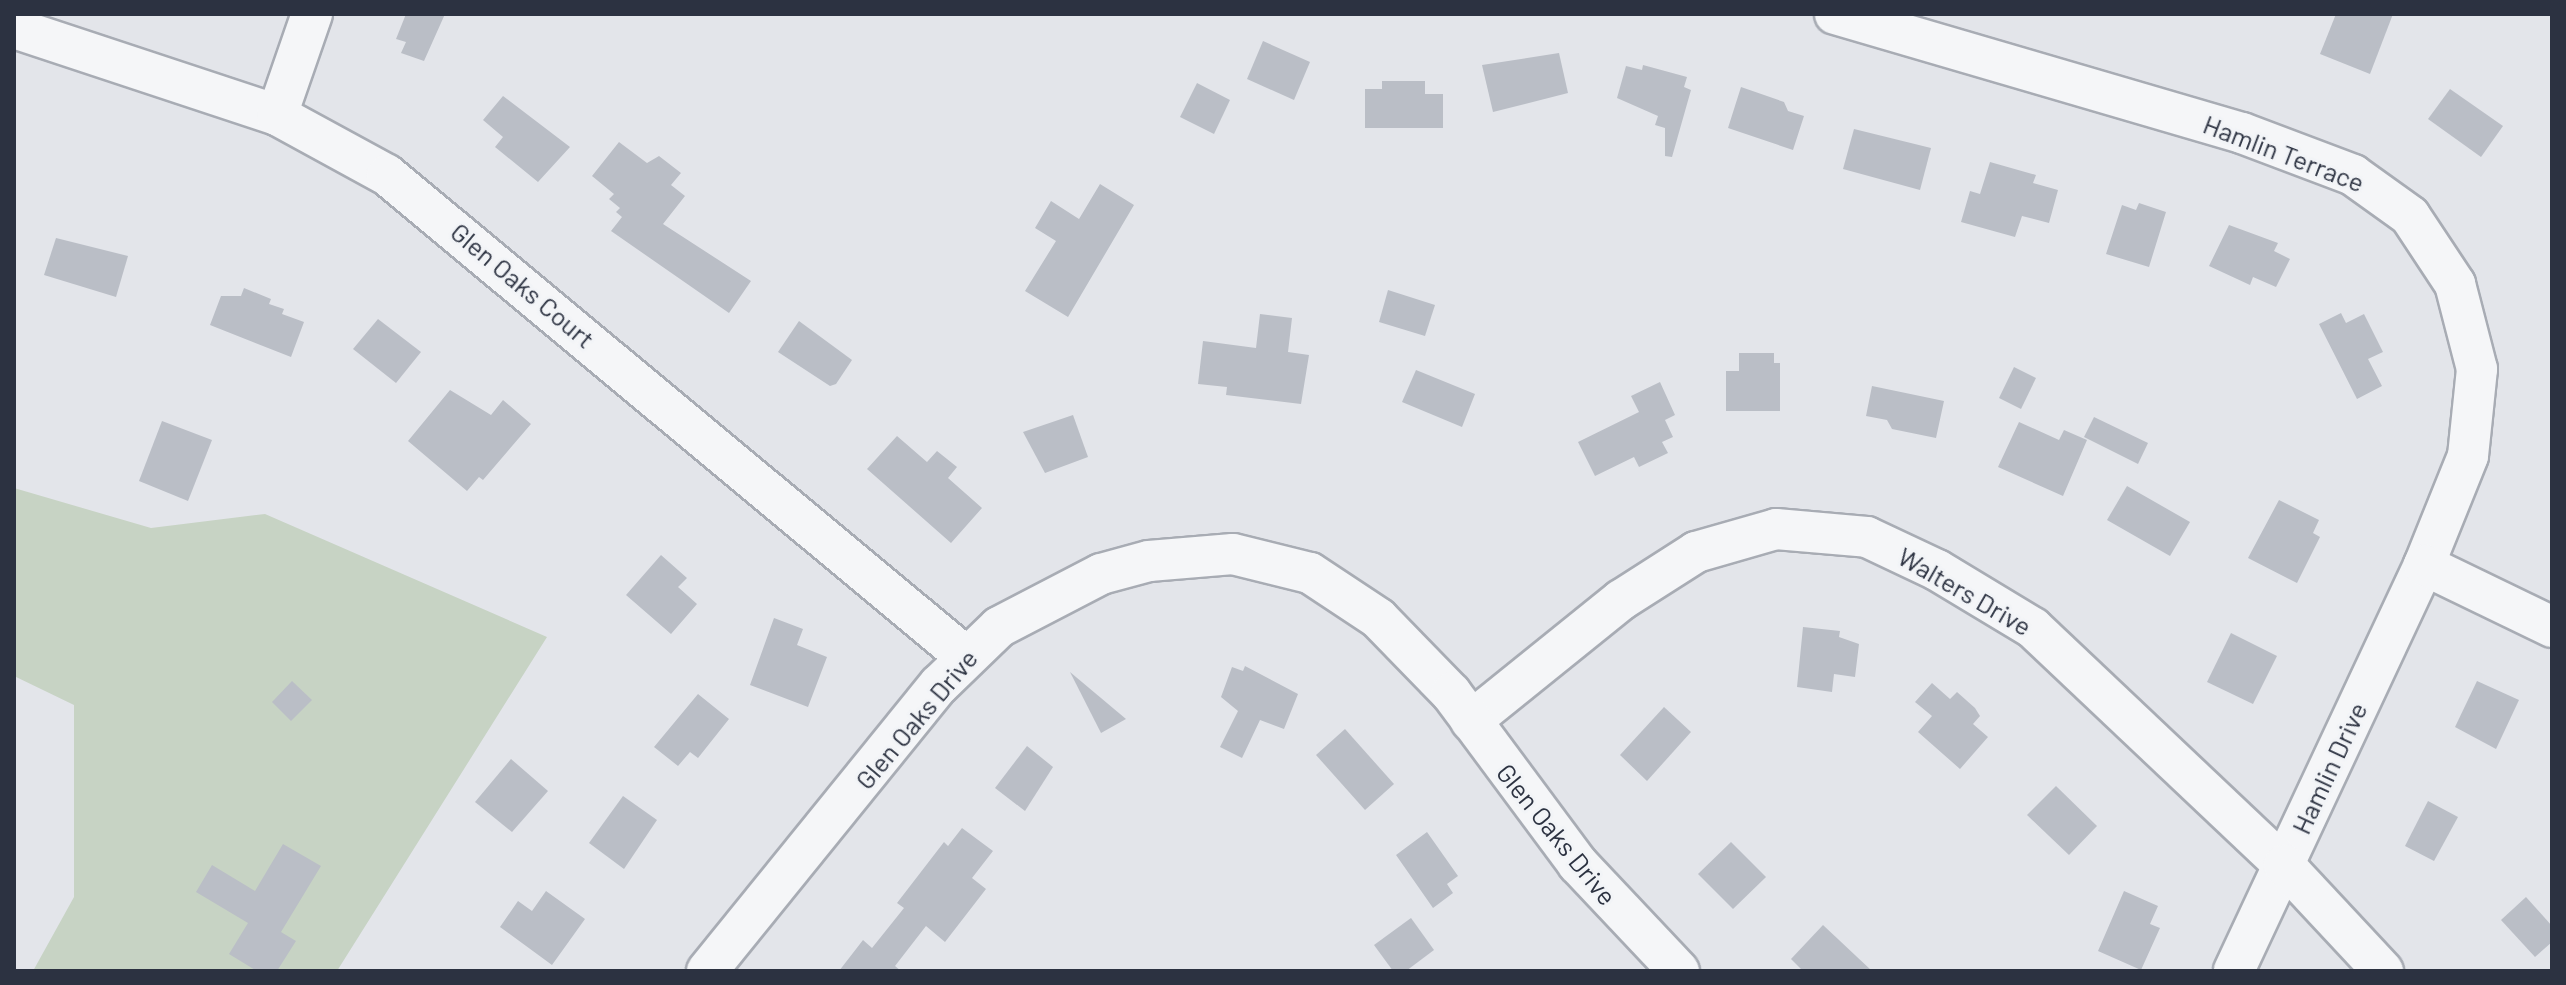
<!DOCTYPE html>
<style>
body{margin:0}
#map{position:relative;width:2566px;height:985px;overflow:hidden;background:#e3e5ea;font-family:Barlow,sans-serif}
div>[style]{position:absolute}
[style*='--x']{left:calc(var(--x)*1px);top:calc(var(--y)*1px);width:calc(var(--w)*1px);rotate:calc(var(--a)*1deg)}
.green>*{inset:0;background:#c7d3c4}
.building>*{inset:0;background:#babec6}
.roads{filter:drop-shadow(2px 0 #a8acb4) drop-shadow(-2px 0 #a8acb4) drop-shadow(0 2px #a8acb4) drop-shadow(0 -2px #a8acb4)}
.minor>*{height:40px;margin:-20px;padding:0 20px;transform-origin:20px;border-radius:20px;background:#f5f6f8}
span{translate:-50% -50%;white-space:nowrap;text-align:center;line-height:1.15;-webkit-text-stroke:6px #f2f4f7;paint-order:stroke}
.street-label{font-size:26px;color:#2c3241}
.frame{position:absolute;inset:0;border:16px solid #2c3241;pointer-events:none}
</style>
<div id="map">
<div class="green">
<i style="clip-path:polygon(14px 488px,151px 528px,265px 514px,547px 637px,337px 971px,33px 971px,74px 897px,74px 705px,14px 676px)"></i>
</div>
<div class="building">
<i style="clip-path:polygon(406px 14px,445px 14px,424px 61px,401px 53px,406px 42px,396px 39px)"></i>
<i style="clip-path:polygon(2336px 14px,2393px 14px,2370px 74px,2320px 54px)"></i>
<i style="clip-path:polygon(1263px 41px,1310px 62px,1294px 100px,1247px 79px)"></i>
<i style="clip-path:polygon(1559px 53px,1568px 93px,1493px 112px,1482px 65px)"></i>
<i style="clip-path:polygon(1643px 65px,1687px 77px,1684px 87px,1691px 90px,1672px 157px,1665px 156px,1665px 128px,1655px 125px,1658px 116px,1617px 98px,1626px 66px,1642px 70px)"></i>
<i style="clip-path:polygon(1382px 81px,1425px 81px,1425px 94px,1443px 94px,1443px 128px,1365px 128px,1365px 89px,1382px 89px)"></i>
<i style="clip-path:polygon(1197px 83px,1230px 100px,1214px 134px,1180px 117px)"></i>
<i style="clip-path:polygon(1741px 87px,1784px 102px,1788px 111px,1804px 116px,1793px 150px,1728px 128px)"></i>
<i style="clip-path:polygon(2450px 89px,2503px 126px,2481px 157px,2428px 119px)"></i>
<i style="clip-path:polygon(503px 96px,570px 147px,538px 182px,495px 147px,503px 137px,483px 120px)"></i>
<i style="clip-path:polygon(1854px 129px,1931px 148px,1920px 190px,1843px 169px)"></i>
<i style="clip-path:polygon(619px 142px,647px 163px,659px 156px,681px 173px,671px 185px,685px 196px,663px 224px,751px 281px,729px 313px,611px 231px,622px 217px,616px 212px,620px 208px,609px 199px,614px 194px,592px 176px)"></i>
<i style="clip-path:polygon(1990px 162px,2036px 175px,2033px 183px,2058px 190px,2049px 223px,2022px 216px,2015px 237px,1961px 222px,1970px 191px,1980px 194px)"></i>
<i style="clip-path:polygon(1100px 184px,1134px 205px,1068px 317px,1025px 291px,1056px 241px,1035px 228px,1051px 201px,1079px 219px)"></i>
<i style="clip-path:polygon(2139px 203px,2166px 212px,2149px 267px,2106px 254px,2122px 205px,2136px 210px)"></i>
<i style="clip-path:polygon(2229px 225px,2278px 243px,2274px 251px,2290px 259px,2276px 287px,2253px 277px,2250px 285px,2209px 266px)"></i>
<i style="clip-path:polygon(56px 238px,128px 256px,116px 297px,44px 275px)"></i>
<i style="clip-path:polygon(244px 288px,271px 299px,269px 304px,284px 309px,282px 314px,304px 322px,291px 357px,210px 325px,221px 296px,241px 296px)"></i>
<i style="clip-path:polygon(1388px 290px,1435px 305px,1425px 336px,1379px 322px)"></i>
<i style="clip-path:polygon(2341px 313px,2346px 323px,2364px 314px,2383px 352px,2368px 359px,2382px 386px,2357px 399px,2319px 324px)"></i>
<i style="clip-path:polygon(1260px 314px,1292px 318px,1288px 352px,1309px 355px,1301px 404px,1226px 395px,1227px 387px,1198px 384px,1203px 341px,1256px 348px)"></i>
<i style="clip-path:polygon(378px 319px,421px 352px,396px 383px,353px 349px)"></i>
<i style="clip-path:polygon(799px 321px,852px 360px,836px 384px,830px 386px,778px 352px)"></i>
<i style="clip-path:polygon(1739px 353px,1774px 353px,1774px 363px,1780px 363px,1780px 411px,1726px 411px,1726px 371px,1739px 371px)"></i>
<i style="clip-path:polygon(2014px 367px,2036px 378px,2021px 409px,1999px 398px)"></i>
<i style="clip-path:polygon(1416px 370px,1475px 394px,1462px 427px,1402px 402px)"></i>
<i style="clip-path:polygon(1660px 382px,1675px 415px,1665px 420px,1673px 437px,1662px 442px,1668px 453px,1639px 467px,1634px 457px,1595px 476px,1578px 442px,1639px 412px,1631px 396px)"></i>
<i style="clip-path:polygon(1872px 386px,1944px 401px,1936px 438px,1892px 429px,1887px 420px,1866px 416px)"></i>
<i style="clip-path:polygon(450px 390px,491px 415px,503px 400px,531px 424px,483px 480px,479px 477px,467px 491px,408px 441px)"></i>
<i style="clip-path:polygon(1073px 415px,1088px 457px,1045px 473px,1023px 432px)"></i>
<i style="clip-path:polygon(2094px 417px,2148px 443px,2138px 464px,2084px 437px)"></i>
<i style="clip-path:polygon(162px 421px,212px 440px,188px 501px,139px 481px)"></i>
<i style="clip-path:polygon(2019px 422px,2059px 440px,2064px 430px,2087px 440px,2063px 496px,1998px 467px)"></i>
<i style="clip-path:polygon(897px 436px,927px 462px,937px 451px,957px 467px,948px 478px,982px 508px,951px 543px,867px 469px)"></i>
<i style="clip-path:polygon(2127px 486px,2190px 522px,2170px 556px,2107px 520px)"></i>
<i style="clip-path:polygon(2279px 500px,2319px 520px,2313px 533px,2320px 537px,2297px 583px,2248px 558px)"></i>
<i style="clip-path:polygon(661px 555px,687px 578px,678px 587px,697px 604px,671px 634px,626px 595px)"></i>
<i style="clip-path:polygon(774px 618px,803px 629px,797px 645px,827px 657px,808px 707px,750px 685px)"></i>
<i style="clip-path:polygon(1803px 627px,1840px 631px,1839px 637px,1859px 644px,1855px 677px,1834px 674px,1832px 692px,1797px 687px)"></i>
<i style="clip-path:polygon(2231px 633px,2277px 656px,2253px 704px,2207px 682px)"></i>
<i style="clip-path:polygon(1245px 666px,1298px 694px,1284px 729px,1260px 720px,1242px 758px,1220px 747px,1238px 711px,1221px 697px,1232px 667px,1243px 671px)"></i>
<i style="clip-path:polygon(1070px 672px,1126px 719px,1101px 733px)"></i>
<i style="clip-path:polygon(292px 681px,312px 700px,291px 721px,272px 702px)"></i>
<i style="clip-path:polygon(2477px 681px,2519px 700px,2496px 749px,2455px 727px)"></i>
<i style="clip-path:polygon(1932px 683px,1950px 699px,1957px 692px,1975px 708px,1980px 716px,1973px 724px,1988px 737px,1960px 769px,1918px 732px,1932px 716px,1915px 702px)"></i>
<i style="clip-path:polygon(698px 694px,729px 719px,698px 758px,690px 752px,678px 766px,654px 747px)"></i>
<i style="clip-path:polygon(1664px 707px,1691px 732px,1647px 781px,1620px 755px)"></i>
<i style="clip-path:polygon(1345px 729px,1394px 784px,1365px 810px,1316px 755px)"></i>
<i style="clip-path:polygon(1027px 746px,1053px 767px,1025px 811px,995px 788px)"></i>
<i style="clip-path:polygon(511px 759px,548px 791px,512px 832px,475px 802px)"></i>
<i style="clip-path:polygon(2056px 786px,2097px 826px,2069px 855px,2027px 815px)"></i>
<i style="clip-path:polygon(623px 796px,657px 820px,624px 869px,589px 843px)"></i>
<i style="clip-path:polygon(2428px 801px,2458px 817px,2434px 861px,2405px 846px)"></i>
<i style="clip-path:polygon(962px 828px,993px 851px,972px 878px,986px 889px,945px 942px,926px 926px,895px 966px,901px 971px,839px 971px,863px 940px,872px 948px,904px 908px,897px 903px,944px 842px,948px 846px)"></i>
<i style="clip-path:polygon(1427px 832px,1458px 876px,1447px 884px,1453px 893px,1433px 908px,1396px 855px)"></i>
<i style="clip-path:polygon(1731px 842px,1766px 877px,1733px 909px,1698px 874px)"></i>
<i style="clip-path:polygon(283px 844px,321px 866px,281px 932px,296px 941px,277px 971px,257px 971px,229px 954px,248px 923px,196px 892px,212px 865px,255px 891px)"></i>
<i style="clip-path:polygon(546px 891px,585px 919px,552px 965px,500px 927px,518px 901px,532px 911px)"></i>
<i style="clip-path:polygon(2124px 891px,2158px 906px,2150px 924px,2160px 928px,2141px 970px,2098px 951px)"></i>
<i style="clip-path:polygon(2526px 897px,2552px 926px,2552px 942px,2535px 957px,2501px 920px)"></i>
<i style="clip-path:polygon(1411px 918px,1434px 950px,1406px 971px,1393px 971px,1374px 945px)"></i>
<i style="clip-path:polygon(1823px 925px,1872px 971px,1803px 971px,1791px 959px)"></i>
</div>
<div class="roads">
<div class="minor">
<i style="--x:1835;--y:14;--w:424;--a:16.3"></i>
<i style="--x:2242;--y:133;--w:119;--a:20.7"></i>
<i style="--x:2353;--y:175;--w:70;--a:35.7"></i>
<i style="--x:2410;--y:216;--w:82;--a:56.5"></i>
<i style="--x:2455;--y:284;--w:88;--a:75.5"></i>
<i style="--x:2477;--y:369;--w:87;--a:95.9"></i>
<i style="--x:2468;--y:456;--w:118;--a:112"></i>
<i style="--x:2424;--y:565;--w:448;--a:115.1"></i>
<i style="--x:14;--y:28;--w:277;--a:18.3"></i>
<i style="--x:277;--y:115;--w:125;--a:28.6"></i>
<i style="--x:387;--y:175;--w:752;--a:39.77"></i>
<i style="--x:277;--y:115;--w:107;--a:-70.9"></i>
<i style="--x:2424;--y:565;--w:142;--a:25.8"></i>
<i style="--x:1471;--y:721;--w:193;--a:-38.9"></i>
<i style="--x:1621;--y:600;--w:89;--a:-32.6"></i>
<i style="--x:1696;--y:552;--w:83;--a:-16"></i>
<i style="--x:1776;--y:529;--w:91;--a:5"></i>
<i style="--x:1867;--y:537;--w:77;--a:25.2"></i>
<i style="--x:1937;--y:570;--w:112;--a:31.1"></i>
<i style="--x:2033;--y:628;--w:345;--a:43.4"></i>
<i style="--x:2284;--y:865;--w:145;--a:47"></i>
<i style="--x:707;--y:971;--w:368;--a:-51"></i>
<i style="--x:939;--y:685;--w:83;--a:-44"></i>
<i style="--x:999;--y:627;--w:115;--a:-27.5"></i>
<i style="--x:1101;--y:574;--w:50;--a:-15.2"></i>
<i style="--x:1149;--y:561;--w:84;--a:-4.8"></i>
<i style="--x:1233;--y:554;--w:79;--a:13.9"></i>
<i style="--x:1310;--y:573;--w:82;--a:33.5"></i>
<i style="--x:1378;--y:618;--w:105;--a:45.8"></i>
<i style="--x:1451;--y:693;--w:213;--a:53.4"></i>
<i style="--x:1578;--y:864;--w:147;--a:46.7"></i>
</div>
</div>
<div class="street-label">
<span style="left:2284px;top:153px;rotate:21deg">Hamlin Terrace</span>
<span style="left:523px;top:285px;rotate:40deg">Glen Oaks Court</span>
<span style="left:1965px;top:591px;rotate:30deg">Walters Drive</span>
<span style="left:916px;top:719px;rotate:-50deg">Glen Oaks Drive</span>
<span style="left:2329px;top:768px;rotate:-65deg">Hamlin Drive</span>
<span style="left:1557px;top:834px;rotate:51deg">Glen Oaks Drive</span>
</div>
<div class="frame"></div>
</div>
